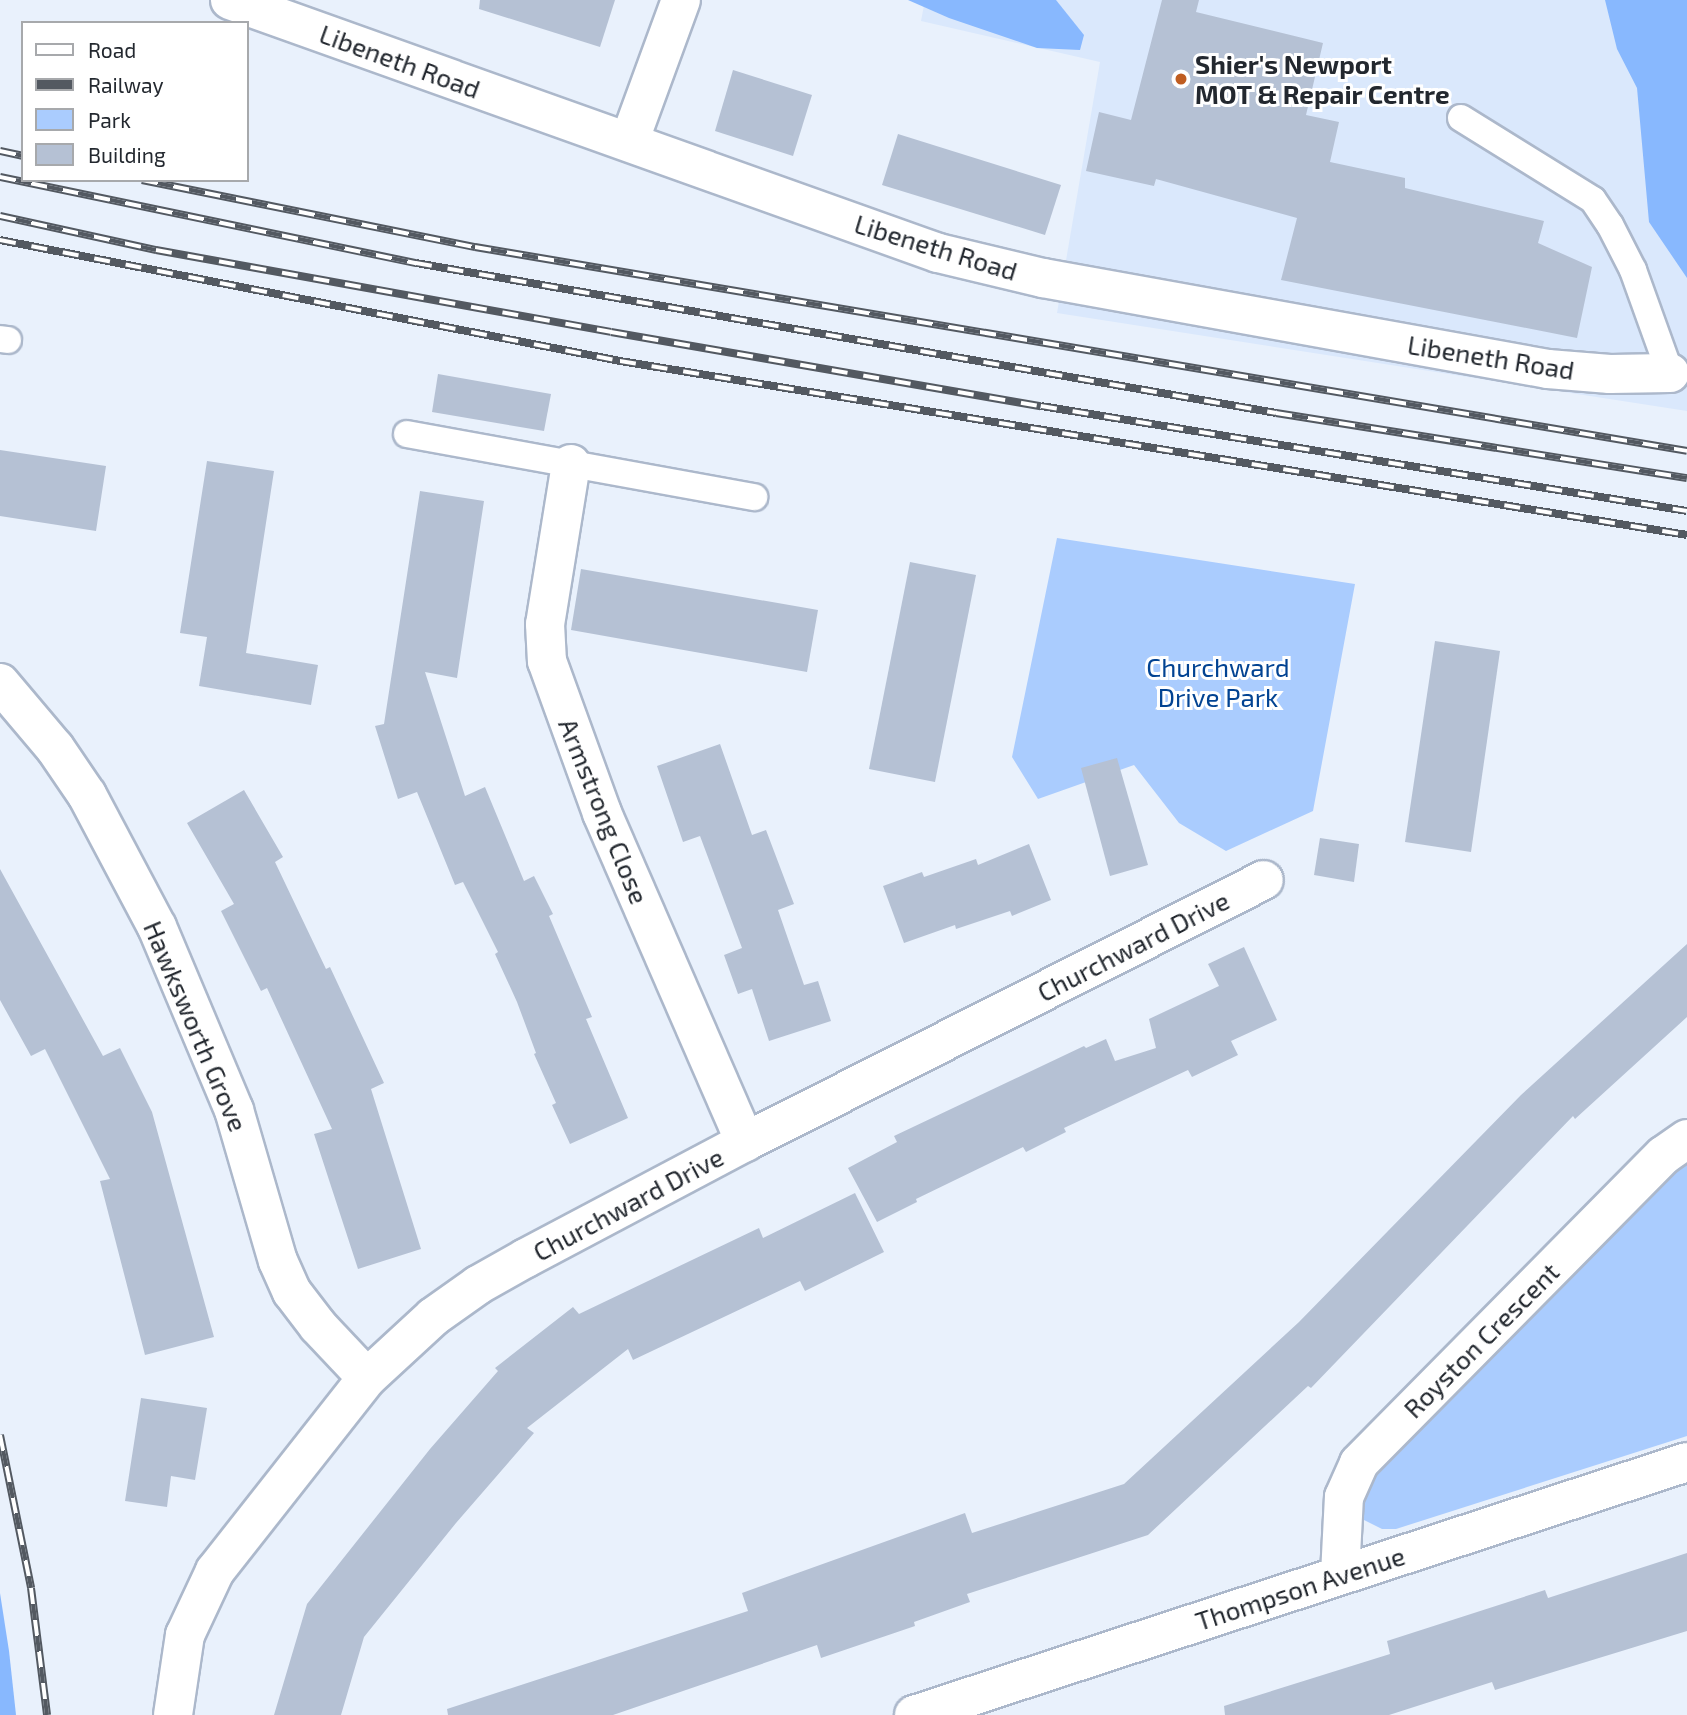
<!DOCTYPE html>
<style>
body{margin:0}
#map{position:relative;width:1687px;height:1715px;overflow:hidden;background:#e9f1fc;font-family:"Exo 2",sans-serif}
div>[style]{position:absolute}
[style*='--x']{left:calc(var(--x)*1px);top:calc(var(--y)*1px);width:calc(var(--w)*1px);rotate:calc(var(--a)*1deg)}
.built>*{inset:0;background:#dae8fc}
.green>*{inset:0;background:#aaccfe}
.forest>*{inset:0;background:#88b8fe}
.building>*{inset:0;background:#b5c1d4}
.roads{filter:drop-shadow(2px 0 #acb8cb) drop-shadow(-2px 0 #acb8cb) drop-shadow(0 2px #acb8cb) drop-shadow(0 -2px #acb8cb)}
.service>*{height:26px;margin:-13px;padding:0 13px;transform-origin:13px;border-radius:13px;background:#fff}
.minor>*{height:38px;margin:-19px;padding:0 19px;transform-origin:19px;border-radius:19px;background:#fff}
.rail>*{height:8px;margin-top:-4px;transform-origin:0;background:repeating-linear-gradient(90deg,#fff 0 16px,#535961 0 32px);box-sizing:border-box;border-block:2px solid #535961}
.dots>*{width:19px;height:19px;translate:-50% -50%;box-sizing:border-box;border:4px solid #fff;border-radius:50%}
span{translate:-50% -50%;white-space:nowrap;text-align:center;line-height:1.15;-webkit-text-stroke:6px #fff;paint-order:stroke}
.street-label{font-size:26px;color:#23282f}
.poi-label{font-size:26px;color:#23282f;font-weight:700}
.left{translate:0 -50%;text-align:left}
.park-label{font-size:26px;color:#024392}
.legend{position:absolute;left:21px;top:21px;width:228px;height:161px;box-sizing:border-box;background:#fff;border:2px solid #a7a9ac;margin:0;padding:9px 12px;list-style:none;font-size:21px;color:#23282f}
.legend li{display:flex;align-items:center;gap:14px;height:35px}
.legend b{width:35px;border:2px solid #a7a9ac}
</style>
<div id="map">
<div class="built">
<i style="clip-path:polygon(925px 0,1687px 0,1687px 411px,1057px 313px,1100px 62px,921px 21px)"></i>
</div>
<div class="green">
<i style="clip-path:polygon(1057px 538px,1355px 584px,1313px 811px,1226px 851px,1179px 823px,1134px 765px,1038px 799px,1012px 757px)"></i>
<i style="clip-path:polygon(1687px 1154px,1687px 1436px,1396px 1529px,1382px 1529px,1358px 1517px,1359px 1490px)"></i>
</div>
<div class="forest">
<i style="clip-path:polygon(908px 0,1056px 0,1084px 35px,1080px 50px,1037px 48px,949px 18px)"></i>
<i style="clip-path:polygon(1605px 0,1687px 0,1687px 278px,1649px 222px,1637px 88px,1617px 49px)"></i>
<i style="clip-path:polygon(0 1593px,9px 1651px,16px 1715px,0 1715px)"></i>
</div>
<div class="building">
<i style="clip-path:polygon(480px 0,615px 0,600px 47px,479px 9px)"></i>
<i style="clip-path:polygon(1162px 0,1199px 0,1196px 12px,1323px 43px,1306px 115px,1339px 122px,1330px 162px,1405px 178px,1405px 188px,1544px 221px,1538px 243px,1592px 267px,1577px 338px,1281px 280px,1297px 218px,1156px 179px,1154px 186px,1086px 171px,1099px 112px,1131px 120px)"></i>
<i style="clip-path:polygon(733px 70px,812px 95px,793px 156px,715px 131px)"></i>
<i style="clip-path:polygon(898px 134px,1061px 185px,1045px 235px,882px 185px)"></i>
<i style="clip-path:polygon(438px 374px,551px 394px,544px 431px,432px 412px)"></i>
<i style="clip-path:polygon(0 450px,106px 466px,96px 531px,0 516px)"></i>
<i style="clip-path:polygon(207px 461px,274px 471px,246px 653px,318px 665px,311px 705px,199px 686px,207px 637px,180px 633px)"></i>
<i style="clip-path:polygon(420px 491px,484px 501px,457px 678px,425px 672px,465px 796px,485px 787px,524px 881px,534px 876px,553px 914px,549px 916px,592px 1017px,586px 1019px,628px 1118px,570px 1144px,552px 1105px,556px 1103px,534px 1054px,536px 1053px,517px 1002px,495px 954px,498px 952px,463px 882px,455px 885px,417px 792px,398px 799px,375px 726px,384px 724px)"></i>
<i style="clip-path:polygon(910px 562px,976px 575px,935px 782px,869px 769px)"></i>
<i style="clip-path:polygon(581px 569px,818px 610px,807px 672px,571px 630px)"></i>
<i style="clip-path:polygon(1435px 641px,1500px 651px,1471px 852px,1405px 842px)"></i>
<i style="clip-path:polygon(720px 744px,752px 835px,766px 830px,794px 904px,778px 910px,804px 985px,818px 981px,831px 1021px,769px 1041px,752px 989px,738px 994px,724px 955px,742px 948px,700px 836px,683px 842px,657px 766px)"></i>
<i style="clip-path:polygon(1117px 758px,1148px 865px,1110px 876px,1081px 768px)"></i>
<i style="clip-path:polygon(244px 790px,283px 857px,275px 862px,326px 969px,330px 967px,384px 1083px,371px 1089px,421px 1249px,358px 1269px,314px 1134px,332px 1129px,267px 988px,261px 991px,221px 911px,234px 904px,187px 823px)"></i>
<i style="clip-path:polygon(1320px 838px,1359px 844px,1354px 882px,1314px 875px)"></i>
<i style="clip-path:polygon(1029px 844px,1051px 900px,1012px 916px,1010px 911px,956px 929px,955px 925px,904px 943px,883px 886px,922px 872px,924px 877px,976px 859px,978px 865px)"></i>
<i style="clip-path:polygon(0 869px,103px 1056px,120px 1048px,152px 1112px,214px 1337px,145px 1355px,100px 1181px,110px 1179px,45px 1049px,31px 1056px,0 1000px)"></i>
<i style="clip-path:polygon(1687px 944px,1687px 1017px,1575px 1119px,1573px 1116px,1311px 1388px,1308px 1386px,1148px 1535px,967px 1594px,970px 1602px,914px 1622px,915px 1626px,821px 1658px,817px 1645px,613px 1715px,448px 1715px,447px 1709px,748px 1611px,742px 1593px,965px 1513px,972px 1533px,1124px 1484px,1299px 1322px,1521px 1095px)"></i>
<i style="clip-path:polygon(1244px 947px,1277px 1020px,1231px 1041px,1238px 1055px,1192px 1077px,1188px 1070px,1064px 1128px,1066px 1132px,1026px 1152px,1023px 1147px,916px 1199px,917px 1202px,877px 1222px,848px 1168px,897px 1142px,894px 1136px,1084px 1046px,1086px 1048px,1106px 1039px,1115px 1061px,1156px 1048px,1149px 1019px,1219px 986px,1208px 964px)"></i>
<i style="clip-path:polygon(855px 1193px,884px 1252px,805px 1291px,800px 1281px,633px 1360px,628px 1349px,527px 1428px,534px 1433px,456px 1523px,364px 1637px,341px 1715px,274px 1715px,307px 1604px,430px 1449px,498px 1371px,495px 1368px,573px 1307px,579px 1314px,759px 1228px,763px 1238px)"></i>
<i style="clip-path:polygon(141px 1398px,207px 1408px,195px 1480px,171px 1476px,167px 1507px,125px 1501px)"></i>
<i style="clip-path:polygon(1687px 1553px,1687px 1631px,1495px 1690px,1492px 1682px,1389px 1715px,1225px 1715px,1224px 1706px,1390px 1654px,1387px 1641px,1545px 1590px,1548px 1598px)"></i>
</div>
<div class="roads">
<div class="service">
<i style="--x:1461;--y:118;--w:155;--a:31.8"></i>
<i style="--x:1593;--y:200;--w:30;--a:56"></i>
<i style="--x:1610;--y:225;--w:51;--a:62.9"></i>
<i style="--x:1633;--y:270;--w:109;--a:70.2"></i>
<i style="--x:0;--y:339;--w:8;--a:7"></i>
<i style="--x:407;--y:434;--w:353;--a:10.3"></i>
</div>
<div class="minor">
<i style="--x:230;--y:0;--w:752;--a:19.66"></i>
<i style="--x:938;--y:253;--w:108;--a:13.4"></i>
<i style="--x:1043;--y:278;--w:513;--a:10.21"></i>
<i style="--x:1548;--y:369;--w:62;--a:4.6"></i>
<i style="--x:1610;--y:374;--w:60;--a:-1"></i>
<i style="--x:629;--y:142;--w:151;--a:-69.9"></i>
<i style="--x:571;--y:464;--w:162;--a:99.2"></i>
<i style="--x:545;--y:624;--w:37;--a:87"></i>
<i style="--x:547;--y:661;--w:162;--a:70.1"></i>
<i style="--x:602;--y:813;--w:359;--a:66.5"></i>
<i style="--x:0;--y:683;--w:85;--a:49.8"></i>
<i style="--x:55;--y:748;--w:57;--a:55.8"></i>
<i style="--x:87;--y:795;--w:149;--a:62.1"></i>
<i style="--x:157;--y:927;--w:199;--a:67.2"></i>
<i style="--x:234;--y:1110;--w:157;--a:73.8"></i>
<i style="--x:278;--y:1261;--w:34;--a:66"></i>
<i style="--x:292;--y:1292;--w:43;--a:52.6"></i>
<i style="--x:318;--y:1326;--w:71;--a:46.7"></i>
<i style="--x:1340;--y:1575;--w:78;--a:-87.1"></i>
<i style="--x:1344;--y:1497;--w:37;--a:-66"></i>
<i style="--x:1359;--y:1463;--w:433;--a:-45.3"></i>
<i style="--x:1664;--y:1155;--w:28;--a:-35"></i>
<i style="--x:173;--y:1715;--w:81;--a:-81.5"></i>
<i style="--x:185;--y:1635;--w:71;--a:-64.9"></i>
<i style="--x:215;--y:1571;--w:246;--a:-51.8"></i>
<i style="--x:367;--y:1378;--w:90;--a:-42.7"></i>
<i style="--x:433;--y:1317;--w:55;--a:-35.4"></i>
<i style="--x:478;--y:1285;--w:55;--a:-29.4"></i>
<i style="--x:526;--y:1258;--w:248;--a:-27.9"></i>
<i style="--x:745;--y:1142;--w:581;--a:-26.79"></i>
<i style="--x:914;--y:1715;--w:813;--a:-18.12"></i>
</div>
</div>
<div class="rail">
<i style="--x:0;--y:151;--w:24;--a:12"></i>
<i style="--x:0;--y:177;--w:425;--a:11.7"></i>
<i style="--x:416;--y:263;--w:873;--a:9.89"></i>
<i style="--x:1276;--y:413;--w:416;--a:9"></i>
<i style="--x:142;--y:180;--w:340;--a:11.4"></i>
<i style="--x:475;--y:247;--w:1229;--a:9.55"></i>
<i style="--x:0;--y:216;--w:160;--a:12.3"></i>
<i style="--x:156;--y:250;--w:462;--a:10.2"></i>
<i style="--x:611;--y:332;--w:436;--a:9.8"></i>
<i style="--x:1041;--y:406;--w:654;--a:9.23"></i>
<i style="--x:0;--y:240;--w:632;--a:11.04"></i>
<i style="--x:620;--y:361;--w:1081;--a:9.26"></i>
<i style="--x:0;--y:1435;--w:156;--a:78.5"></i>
<i style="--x:31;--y:1588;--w:128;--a:82.8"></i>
</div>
<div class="dots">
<i style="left:1181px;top:79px;background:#bf5d21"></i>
</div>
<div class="street-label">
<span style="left:400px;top:61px;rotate:20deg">Libeneth Road</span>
<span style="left:936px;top:247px;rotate:17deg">Libeneth Road</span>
<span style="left:1491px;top:357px;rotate:9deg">Libeneth Road</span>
<span style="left:604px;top:811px;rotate:68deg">Armstrong Close</span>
<span style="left:1133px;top:946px;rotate:-27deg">Churchward Drive</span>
<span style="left:196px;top:1026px;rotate:67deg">Hawksworth Grove</span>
<span style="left:628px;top:1204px;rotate:-28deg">Churchward Drive</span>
<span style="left:1481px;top:1340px;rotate:-45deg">Royston Crescent</span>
<span style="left:1300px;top:1588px;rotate:-18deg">Thompson Avenue</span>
</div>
<div class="poi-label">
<span class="left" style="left:1195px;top:79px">Shier's Newport<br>MOT &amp; Repair Centre</span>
</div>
<div class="park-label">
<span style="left:1218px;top:682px">Churchward<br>Drive Park</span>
</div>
<ul class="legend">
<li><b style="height:9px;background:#fff"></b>Road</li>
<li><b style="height:9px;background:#535961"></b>Railway</li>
<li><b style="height:19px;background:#aaccfe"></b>Park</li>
<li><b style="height:19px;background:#b5c1d4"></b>Building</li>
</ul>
</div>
